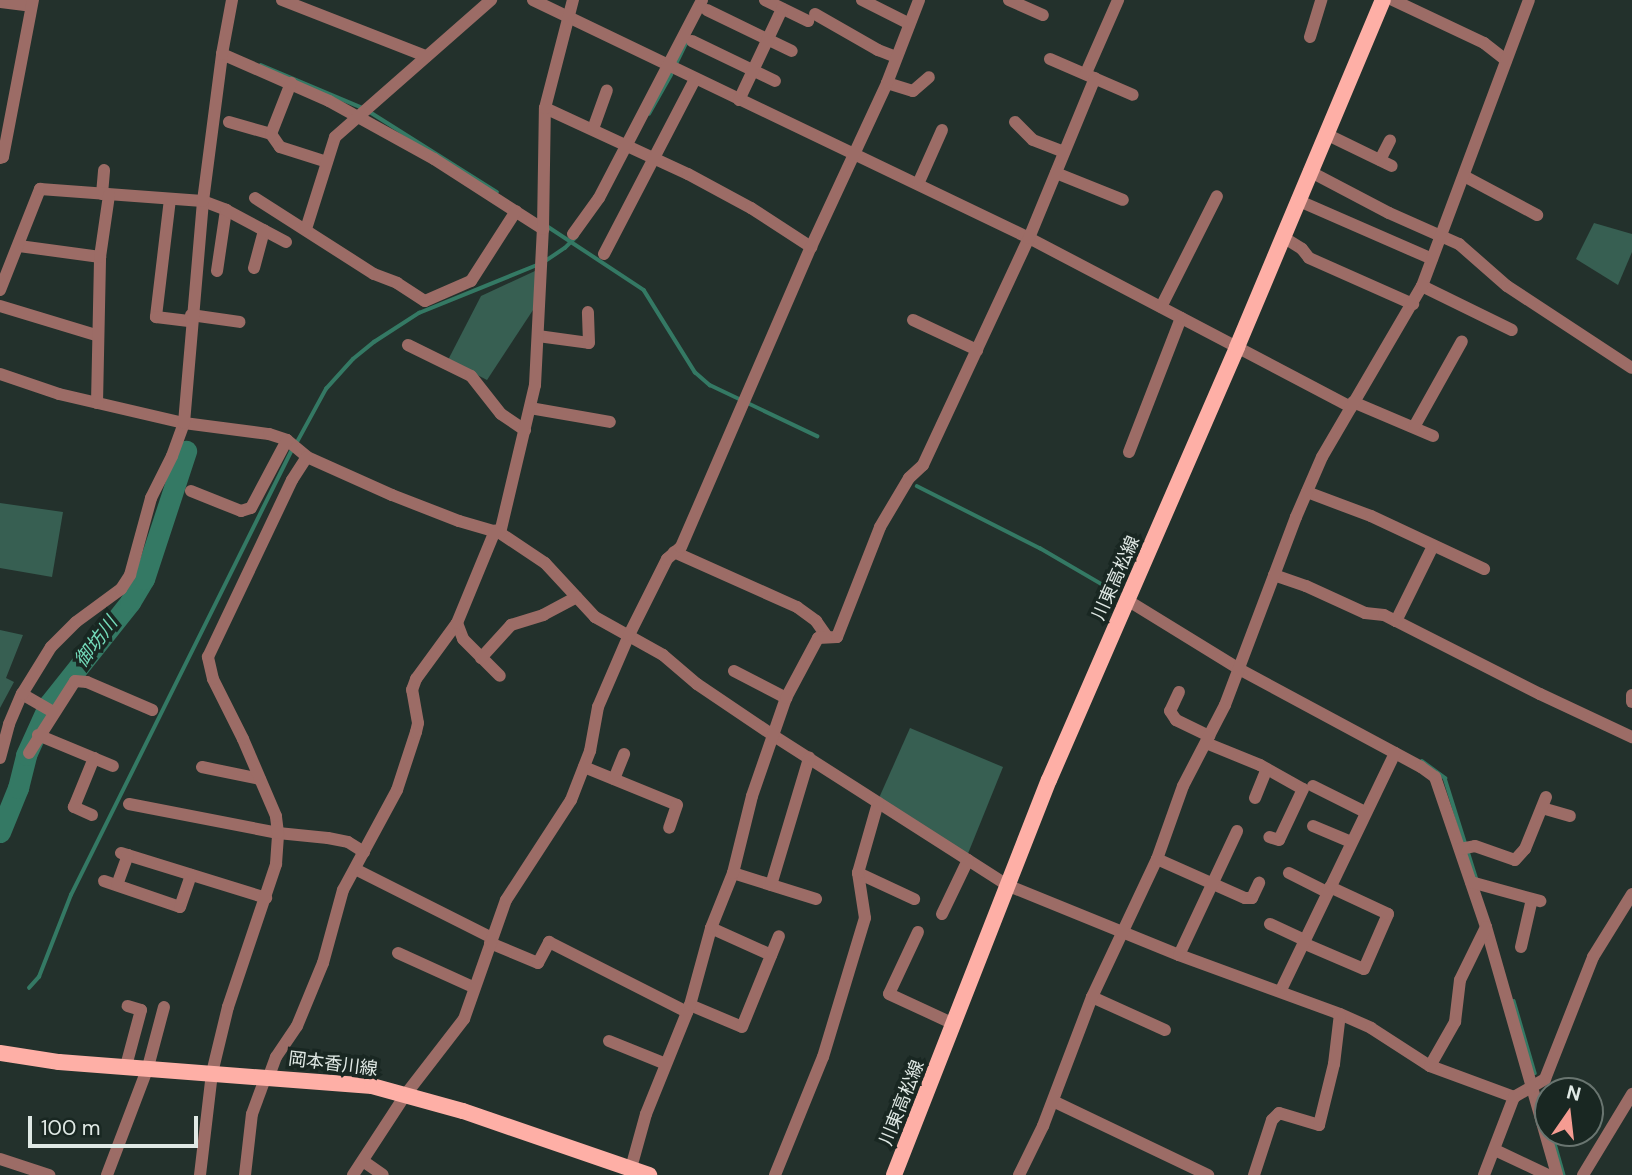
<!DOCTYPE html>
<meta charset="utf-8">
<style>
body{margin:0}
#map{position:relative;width:1632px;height:1175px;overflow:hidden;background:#23312c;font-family:"DM Sans","Noto Sans JP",sans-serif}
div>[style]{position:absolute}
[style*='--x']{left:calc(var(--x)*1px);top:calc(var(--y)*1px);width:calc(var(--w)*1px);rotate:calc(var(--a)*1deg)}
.green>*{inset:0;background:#375f52}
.stream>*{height:3.5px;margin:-1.75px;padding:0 1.75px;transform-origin:1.75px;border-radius:1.75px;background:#347964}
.river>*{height:21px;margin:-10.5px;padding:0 10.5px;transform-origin:10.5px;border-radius:10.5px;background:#347964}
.minor>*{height:12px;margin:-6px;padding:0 6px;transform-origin:6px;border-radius:6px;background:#9c6c66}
.major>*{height:16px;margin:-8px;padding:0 8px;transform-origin:8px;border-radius:8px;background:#feafa6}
span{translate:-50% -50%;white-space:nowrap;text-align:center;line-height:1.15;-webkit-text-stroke:7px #192722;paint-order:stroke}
.street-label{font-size:18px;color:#e0e9e5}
.water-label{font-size:19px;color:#74dbba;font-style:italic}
.north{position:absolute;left:1534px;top:1077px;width:70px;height:70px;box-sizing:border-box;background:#192722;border:2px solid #697570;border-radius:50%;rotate:14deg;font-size:19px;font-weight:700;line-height:28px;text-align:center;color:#e0e9e5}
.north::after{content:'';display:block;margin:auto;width:24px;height:32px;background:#f59c92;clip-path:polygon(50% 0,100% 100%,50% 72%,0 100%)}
.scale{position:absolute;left:28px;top:1116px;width:170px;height:32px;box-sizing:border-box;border:4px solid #e0e9e5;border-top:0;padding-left:9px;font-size:21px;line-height:24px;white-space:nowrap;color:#e0e9e5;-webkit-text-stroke:5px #192722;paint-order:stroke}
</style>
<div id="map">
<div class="green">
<i style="clip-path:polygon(1594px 223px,1632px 234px,1632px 252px,1618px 285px,1576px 259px)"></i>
<i style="clip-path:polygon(535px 271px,535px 307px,487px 380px,448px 360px,481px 296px)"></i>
<i style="clip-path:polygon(0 503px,63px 512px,52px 577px,0 568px)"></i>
<i style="clip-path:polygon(0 630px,23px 635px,6px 678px,14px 682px,0 708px)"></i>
<i style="clip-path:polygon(910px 728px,1003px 767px,967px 856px,879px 798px)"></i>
</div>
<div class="stream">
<i style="--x:677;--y:62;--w:25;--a:-64"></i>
<i style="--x:261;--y:65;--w:111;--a:22.9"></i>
<i style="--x:370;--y:112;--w:150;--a:32.2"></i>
<i style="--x:649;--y:114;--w:45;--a:-60.6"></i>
<i style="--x:547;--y:226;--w:116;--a:33.4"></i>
<i style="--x:644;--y:290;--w:97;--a:58.1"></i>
<i style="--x:695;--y:372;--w:20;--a:41"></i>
<i style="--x:710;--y:385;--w:119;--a:25.5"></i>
<i style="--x:544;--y:262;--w:25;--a:-34"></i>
<i style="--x:565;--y:248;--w:16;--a:-45"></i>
<i style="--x:296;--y:444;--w:63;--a:-61.4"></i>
<i style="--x:326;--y:389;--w:40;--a:-48"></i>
<i style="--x:353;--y:359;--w:27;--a:-39"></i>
<i style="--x:374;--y:342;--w:54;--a:-32.8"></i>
<i style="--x:419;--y:313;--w:127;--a:-22.1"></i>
<i style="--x:917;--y:486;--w:138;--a:26.8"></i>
<i style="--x:1040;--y:548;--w:89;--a:30.3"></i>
<i style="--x:1422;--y:761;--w:29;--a:36"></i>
<i style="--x:1445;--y:778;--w:107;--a:72.6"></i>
<i style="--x:29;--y:988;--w:15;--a:-48"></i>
<i style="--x:39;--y:977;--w:88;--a:-68.7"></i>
<i style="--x:71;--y:895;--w:497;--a:-63.6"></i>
<i style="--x:1514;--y:1001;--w:75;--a:73.7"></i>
<i style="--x:1544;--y:1102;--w:16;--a:76"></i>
<i style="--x:1552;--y:1133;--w:44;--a:74.1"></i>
</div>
<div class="river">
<i style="--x:0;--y:832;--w:48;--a:-67.8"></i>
<i style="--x:18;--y:788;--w:34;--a:-76"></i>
<i style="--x:26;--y:755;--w:56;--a:-65.7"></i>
<i style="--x:49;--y:704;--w:130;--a:-51.5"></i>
<i style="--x:130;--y:602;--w:27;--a:-59"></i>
<i style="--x:144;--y:579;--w:135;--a:-71.8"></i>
</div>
<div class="minor">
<i style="--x:282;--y:0;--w:155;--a:21.3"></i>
<i style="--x:533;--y:0;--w:550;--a:25.63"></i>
<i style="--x:1029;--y:238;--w:364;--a:27.7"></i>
<i style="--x:765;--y:0;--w:48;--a:26"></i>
<i style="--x:862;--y:0;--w:51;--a:26.6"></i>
<i style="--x:1009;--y:0;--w:37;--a:24"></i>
<i style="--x:1393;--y:0;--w:101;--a:25.3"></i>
<i style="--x:1484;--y:43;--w:28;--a:38"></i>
<i style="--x:0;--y:2;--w:31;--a:7"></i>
<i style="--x:707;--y:10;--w:94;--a:25.8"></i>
<i style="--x:815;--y:14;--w:73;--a:29.7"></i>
<i style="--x:878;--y:50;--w:19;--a:21"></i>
<i style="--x:1310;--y:37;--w:39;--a:-73"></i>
<i style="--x:692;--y:41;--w:92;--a:25.7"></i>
<i style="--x:222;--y:54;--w:117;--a:23.7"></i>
<i style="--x:329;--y:101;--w:120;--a:28.9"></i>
<i style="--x:434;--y:159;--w:130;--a:32.7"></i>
<i style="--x:1050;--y:59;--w:90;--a:23.4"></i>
<i style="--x:1086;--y:73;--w:80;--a:-66.3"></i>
<i style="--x:887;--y:83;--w:27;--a:17"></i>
<i style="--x:913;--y:91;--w:21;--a:-41"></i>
<i style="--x:739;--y:100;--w:101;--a:-64.7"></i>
<i style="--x:545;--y:108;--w:157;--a:24.8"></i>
<i style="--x:688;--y:174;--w:72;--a:28.4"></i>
<i style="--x:751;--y:208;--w:72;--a:33"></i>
<i style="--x:229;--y:122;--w:44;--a:15.9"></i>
<i style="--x:271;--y:134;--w:16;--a:55"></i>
<i style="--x:280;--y:147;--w:49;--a:17.7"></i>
<i style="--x:1015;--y:122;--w:25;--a:45"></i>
<i style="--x:1033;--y:140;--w:33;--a:21"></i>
<i style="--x:593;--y:129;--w:41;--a:-70.3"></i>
<i style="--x:271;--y:134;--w:55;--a:-68.6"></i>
<i style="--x:1326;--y:134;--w:73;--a:25.9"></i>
<i style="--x:0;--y:158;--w:3;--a:-18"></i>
<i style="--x:3;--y:157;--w:160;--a:-79.2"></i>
<i style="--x:1380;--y:160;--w:22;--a:-63"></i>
<i style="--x:1309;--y:171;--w:90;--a:27.7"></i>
<i style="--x:1389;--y:213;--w:77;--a:23.9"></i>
<i style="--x:1459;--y:244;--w:64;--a:41.2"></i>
<i style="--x:1507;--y:286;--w:149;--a:33.3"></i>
<i style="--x:1056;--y:173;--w:72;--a:21.9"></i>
<i style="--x:1464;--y:176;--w:83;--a:28.1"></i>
<i style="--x:918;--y:184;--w:59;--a:-66"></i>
<i style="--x:102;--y:194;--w:24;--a:-85"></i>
<i style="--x:255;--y:198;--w:141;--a:32.6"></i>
<i style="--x:374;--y:274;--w:25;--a:21"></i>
<i style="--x:397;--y:283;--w:33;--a:33"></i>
<i style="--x:425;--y:301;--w:50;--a:-23.5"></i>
<i style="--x:471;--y:281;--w:83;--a:-57.3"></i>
<i style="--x:170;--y:199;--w:119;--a:96.8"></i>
<i style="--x:156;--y:317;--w:35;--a:7"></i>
<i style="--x:1297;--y:200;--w:147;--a:23.6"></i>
<i style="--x:306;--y:229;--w:96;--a:-72.5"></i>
<i style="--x:335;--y:137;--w:208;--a:-41.3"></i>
<i style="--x:573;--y:234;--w:44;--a:-54.2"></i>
<i style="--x:599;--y:198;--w:223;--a:-62.5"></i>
<i style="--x:1283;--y:237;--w:22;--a:32"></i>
<i style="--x:1302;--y:249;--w:11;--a:52"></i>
<i style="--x:1309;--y:258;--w:114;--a:23.9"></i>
<i style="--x:19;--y:246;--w:82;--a:7.7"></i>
<i style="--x:604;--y:254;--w:197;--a:-62.5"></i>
<i style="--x:254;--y:268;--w:39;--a:-75"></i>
<i style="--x:217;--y:271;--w:62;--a:-81.6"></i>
<i style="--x:1422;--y:286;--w:100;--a:26.1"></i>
<i style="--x:0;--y:290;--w:109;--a:-68.4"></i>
<i style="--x:40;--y:189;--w:163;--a:4.2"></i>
<i style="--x:203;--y:201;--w:25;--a:21"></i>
<i style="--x:226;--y:210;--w:68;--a:28.1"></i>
<i style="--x:0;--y:306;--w:100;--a:16.8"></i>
<i style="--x:1161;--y:307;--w:124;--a:-63.2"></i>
<i style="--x:191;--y:315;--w:49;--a:8.1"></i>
<i style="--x:913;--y:320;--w:71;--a:25.1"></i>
<i style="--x:538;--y:336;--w:51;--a:7.8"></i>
<i style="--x:589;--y:343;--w:31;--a:-92"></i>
<i style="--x:408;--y:345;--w:70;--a:26.2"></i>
<i style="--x:471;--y:376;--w:48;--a:51.7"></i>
<i style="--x:501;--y:414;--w:29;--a:34"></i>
<i style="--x:0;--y:374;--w:62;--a:18.7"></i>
<i style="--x:59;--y:394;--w:128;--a:13.1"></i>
<i style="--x:184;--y:423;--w:86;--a:7.4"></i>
<i style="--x:269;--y:434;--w:19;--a:18"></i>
<i style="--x:287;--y:440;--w:26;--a:40"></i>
<i style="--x:307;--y:457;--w:93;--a:24.1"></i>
<i style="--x:392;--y:495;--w:72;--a:21.2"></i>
<i style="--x:459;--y:521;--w:43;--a:16.3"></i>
<i style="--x:500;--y:533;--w:54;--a:33.7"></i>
<i style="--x:545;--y:563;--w:74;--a:47.2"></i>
<i style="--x:595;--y:617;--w:78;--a:29.2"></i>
<i style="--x:663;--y:655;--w:45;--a:40.5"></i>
<i style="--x:697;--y:684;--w:93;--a:34"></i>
<i style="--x:774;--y:736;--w:279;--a:32.6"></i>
<i style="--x:1009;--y:886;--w:183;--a:22.1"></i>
<i style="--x:1179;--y:955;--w:171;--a:20.1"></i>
<i style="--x:1340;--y:1014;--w:34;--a:24"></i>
<i style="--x:1371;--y:1028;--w:70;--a:32.8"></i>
<i style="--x:1430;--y:1066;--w:90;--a:20.3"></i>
<i style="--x:1353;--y:402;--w:87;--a:23"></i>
<i style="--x:97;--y:403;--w:146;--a:-88.8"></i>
<i style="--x:100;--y:257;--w:63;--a:-81.7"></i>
<i style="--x:530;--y:408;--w:81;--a:9.9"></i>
<i style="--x:1414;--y:427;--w:98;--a:-60.8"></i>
<i style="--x:1129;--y:452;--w:144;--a:-68.8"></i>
<i style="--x:191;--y:491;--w:54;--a:21.8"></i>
<i style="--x:241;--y:511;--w:10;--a:-17"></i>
<i style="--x:251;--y:508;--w:77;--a:-62.1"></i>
<i style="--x:1307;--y:492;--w:68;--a:20.6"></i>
<i style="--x:1371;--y:516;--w:125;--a:25.1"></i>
<i style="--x:500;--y:533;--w:152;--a:-76.7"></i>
<i style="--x:535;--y:385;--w:156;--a:-87.1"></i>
<i style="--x:543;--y:229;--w:121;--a:-89.1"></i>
<i style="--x:545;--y:108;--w:112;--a:-75.5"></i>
<i style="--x:674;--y:552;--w:135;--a:24.1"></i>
<i style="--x:797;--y:607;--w:24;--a:36"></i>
<i style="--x:816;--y:621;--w:19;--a:55"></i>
<i style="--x:1274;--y:575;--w:34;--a:19"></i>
<i style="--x:1306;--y:586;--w:65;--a:24.6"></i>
<i style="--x:1365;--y:613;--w:19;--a:6"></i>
<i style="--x:1384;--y:615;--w:13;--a:27"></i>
<i style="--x:1396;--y:621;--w:161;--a:26.9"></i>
<i style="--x:1540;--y:694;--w:102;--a:25.1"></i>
<i style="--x:1127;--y:600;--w:132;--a:31.6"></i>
<i style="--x:1239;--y:669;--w:207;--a:28.3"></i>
<i style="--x:1421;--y:767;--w:17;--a:36"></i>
<i style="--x:1435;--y:777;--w:158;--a:71.2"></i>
<i style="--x:1486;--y:927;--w:258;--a:74"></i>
<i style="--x:1396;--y:621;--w:84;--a:-63.7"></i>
<i style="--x:457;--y:623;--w:17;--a:69"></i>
<i style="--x:463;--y:639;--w:52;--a:45"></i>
<i style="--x:481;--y:658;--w:45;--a:-47.7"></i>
<i style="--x:511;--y:625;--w:34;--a:-17"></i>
<i style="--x:543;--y:615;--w:38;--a:-28"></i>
<i style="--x:734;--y:671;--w:59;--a:27.4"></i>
<i style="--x:1179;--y:692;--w:21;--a:115"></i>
<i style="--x:1170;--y:711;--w:11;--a:56"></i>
<i style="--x:1176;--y:720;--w:37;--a:26"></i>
<i style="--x:22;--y:694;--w:36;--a:30"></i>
<i style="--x:1632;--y:695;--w:7;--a:90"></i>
<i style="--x:38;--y:735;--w:81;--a:22.5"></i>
<i style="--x:1206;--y:743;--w:58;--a:22.2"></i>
<i style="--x:1260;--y:765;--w:49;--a:29.2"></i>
<i style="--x:1303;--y:789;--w:56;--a:115.2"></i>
<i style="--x:1279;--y:840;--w:10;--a:-163"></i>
<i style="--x:29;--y:753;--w:85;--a:-57.4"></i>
<i style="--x:75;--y:681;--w:12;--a:5"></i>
<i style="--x:87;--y:682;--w:71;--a:23.3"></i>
<i style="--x:0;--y:758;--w:35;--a:-75"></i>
<i style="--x:9;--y:724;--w:33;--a:-67"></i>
<i style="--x:22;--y:694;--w:55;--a:-58.3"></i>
<i style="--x:51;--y:647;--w:35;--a:-45"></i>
<i style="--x:76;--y:622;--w:56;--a:-36.3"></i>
<i style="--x:121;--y:589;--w:17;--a:-57"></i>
<i style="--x:130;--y:575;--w:80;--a:-74.7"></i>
<i style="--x:151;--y:498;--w:47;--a:-63.4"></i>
<i style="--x:172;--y:456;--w:35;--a:-70"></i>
<i style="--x:184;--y:423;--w:223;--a:-85.1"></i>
<i style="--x:203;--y:201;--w:148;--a:-82.6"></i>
<i style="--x:222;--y:54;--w:55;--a:-79.5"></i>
<i style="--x:202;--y:767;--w:59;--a:11.7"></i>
<i style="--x:584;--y:767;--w:100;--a:22.2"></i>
<i style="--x:677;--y:805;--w:24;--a:109"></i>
<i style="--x:614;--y:779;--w:27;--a:-68"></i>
<i style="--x:1313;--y:786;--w:58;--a:26.6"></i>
<i style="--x:1255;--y:798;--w:31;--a:-68"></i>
<i style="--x:129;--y:804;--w:152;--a:11"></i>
<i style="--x:278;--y:833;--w:50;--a:5.7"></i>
<i style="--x:328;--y:838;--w:20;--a:11"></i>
<i style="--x:348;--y:842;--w:19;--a:32"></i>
<i style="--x:1542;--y:808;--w:29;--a:16"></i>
<i style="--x:92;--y:815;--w:20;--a:-156"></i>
<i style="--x:74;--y:807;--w:53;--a:-67.8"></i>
<i style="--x:1313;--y:826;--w:41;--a:22.8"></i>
<i style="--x:1460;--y:849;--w:15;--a:-11"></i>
<i style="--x:1475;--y:846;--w:42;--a:19.3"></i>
<i style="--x:1515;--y:860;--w:15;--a:-48"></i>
<i style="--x:1525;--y:849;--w:56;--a:-68"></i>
<i style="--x:121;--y:853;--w:152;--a:17.2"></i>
<i style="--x:1157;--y:859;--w:96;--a:23.9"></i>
<i style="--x:1245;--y:898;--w:7;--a:0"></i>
<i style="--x:1252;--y:898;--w:17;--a:-65"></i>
<i style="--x:355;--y:869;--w:153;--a:26.7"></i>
<i style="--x:733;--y:873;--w:87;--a:17.4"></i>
<i style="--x:858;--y:873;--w:62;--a:24.9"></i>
<i style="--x:1289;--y:873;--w:42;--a:26.6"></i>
<i style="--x:104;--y:881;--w:80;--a:18.9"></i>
<i style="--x:180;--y:907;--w:34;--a:-71"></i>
<i style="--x:1471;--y:882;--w:72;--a:15.4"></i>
<i style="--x:117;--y:885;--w:32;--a:-70"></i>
<i style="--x:771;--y:885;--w:133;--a:-73.3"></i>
<i style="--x:942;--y:914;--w:60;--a:-64.3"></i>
<i style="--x:1270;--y:924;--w:38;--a:25"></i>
<i style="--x:711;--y:928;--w:66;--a:24.2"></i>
<i style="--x:918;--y:932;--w:68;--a:115.1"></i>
<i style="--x:889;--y:994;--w:72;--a:24.8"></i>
<i style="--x:490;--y:943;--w:52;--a:22.6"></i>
<i style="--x:538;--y:963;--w:24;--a:-62"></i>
<i style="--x:549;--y:942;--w:155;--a:26.9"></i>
<i style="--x:1303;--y:943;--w:66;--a:23.1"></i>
<i style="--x:1364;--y:969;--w:60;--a:-66.4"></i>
<i style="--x:1388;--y:914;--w:64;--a:-155"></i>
<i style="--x:1521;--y:947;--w:49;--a:-77.1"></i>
<i style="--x:398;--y:953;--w:82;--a:24.4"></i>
<i style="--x:1179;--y:955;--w:137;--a:-64.9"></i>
<i style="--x:1281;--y:990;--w:263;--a:-64.3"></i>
<i style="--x:1092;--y:997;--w:80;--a:24.3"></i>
<i style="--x:690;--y:1005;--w:56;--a:22.9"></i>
<i style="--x:742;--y:1027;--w:98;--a:-67.9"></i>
<i style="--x:609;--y:1041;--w:61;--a:22"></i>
<i style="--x:126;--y:1066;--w:58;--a:-75"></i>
<i style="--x:141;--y:1010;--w:14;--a:-163"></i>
<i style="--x:1430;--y:1066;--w:51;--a:-60.4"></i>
<i style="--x:1455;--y:1022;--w:42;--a:-83.2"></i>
<i style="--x:1460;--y:980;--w:59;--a:-63.9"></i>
<i style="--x:269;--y:1076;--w:20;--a:-70"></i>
<i style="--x:276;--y:1057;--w:37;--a:-56"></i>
<i style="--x:297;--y:1026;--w:68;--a:-67.6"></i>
<i style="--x:323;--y:963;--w:76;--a:-74.7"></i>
<i style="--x:343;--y:890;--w:114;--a:-61.6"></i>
<i style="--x:397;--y:790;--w:61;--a:-71.9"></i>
<i style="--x:416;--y:732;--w:9;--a:-77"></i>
<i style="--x:418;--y:723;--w:34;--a:-100"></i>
<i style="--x:412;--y:690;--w:12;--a:-70"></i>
<i style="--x:416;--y:679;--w:69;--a:-53.8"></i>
<i style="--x:457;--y:623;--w:100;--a:-67.6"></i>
<i style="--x:1053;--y:1101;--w:172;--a:25.5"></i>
<i style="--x:1495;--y:1150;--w:59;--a:25.3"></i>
<i style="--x:0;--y:1159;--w:52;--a:18.1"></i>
<i style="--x:363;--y:1161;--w:24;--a:35"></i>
<i style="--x:631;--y:1168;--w:56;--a:-74.5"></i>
<i style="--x:646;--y:1114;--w:118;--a:-68"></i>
<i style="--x:690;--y:1005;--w:80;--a:-74.7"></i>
<i style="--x:711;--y:928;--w:59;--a:-68.2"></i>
<i style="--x:733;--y:873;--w:79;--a:-76.1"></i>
<i style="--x:752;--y:796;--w:104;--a:-70.9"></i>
<i style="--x:786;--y:698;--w:68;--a:-61.9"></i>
<i style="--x:818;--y:638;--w:19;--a:-3"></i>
<i style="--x:837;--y:637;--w:118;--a:-68.6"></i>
<i style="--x:880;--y:527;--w:57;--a:-59.4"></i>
<i style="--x:909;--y:478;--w:19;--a:-43"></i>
<i style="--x:923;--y:465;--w:251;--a:-65"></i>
<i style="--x:1029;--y:238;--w:173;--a:-67.6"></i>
<i style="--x:107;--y:1175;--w:116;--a:-69.2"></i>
<i style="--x:148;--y:1067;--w:62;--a:-75.1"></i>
<i style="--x:200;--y:1175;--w:103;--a:-83.3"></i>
<i style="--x:212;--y:1073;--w:68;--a:-76.4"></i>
<i style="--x:228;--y:1007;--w:151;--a:-71.4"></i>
<i style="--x:276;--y:864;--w:31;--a:-86"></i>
<i style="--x:278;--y:833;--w:17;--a:-97"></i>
<i style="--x:276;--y:816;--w:84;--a:-113.2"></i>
<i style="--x:243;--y:739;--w:67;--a:-116.6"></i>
<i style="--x:213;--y:679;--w:23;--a:-103"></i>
<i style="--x:208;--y:657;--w:196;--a:-64.6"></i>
<i style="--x:292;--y:480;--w:27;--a:-57"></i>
<i style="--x:245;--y:1175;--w:61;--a:-83.5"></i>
<i style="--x:252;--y:1114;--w:40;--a:-69.8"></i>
<i style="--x:353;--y:1175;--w:97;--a:-56.8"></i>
<i style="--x:406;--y:1094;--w:95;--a:-52.3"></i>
<i style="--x:464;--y:1019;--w:126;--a:-70.6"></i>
<i style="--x:506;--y:900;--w:119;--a:-57"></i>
<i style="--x:571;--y:800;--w:53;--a:-68.8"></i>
<i style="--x:590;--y:751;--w:45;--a:-79.7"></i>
<i style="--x:598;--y:707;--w:78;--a:-66.7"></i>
<i style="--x:629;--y:635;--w:85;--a:-63.4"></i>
<i style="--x:667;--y:559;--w:18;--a:-41"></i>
<i style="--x:681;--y:547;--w:327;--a:-66.6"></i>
<i style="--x:811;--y:247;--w:181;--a:-65.1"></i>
<i style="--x:887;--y:83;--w:89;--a:-68.9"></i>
<i style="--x:775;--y:1175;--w:127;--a:-67.9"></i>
<i style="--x:823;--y:1057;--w:145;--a:-73.2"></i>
<i style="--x:865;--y:918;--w:46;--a:-98.8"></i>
<i style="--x:858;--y:873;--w:73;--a:-74.1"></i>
<i style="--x:1019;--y:1175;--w:55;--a:-63.9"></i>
<i style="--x:1043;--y:1126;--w:138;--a:-69.2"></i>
<i style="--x:1092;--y:997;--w:153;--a:-64.8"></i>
<i style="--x:1157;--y:859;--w:77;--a:-70.4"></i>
<i style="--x:1183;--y:786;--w:91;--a:-62.6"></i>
<i style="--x:1225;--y:705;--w:201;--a:-69.3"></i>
<i style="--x:1296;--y:517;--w:65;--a:-66.6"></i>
<i style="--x:1322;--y:457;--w:198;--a:-59.7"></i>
<i style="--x:1422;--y:286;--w:305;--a:-69.5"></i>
<i style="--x:1254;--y:1175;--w:58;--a:-71.9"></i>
<i style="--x:1272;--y:1120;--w:10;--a:-45"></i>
<i style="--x:1279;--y:1113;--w:42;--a:16.7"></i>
<i style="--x:1319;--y:1125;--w:63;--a:-76.2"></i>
<i style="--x:1334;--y:1064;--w:50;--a:-83.2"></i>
<i style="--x:1484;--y:1175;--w:84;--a:-69"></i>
<i style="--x:1514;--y:1097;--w:36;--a:-30"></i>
<i style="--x:1545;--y:1079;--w:131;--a:-68.5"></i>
<i style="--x:1593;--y:957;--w:74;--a:-58.2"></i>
<i style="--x:1583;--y:1175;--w:95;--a:-58.8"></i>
</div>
<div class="major">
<i style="--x:0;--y:1053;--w:60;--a:8.7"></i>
<i style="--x:59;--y:1062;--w:314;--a:4.4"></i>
<i style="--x:372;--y:1086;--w:94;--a:15.4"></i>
<i style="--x:463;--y:1111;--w:197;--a:19"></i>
<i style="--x:894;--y:1175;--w:424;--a:-68.6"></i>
<i style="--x:1049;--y:780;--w:472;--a:-66.5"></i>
<i style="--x:1237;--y:347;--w:376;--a:-67.2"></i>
</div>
<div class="street-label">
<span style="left:1116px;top:578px;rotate:-66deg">川東高松線</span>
<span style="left:333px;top:1064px;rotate:7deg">岡本香川線</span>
<span style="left:902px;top:1103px;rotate:-68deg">川東高松線</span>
</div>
<div class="water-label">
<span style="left:96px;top:642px;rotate:-53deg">御坊川</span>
</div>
<div class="north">N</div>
<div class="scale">100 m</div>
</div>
